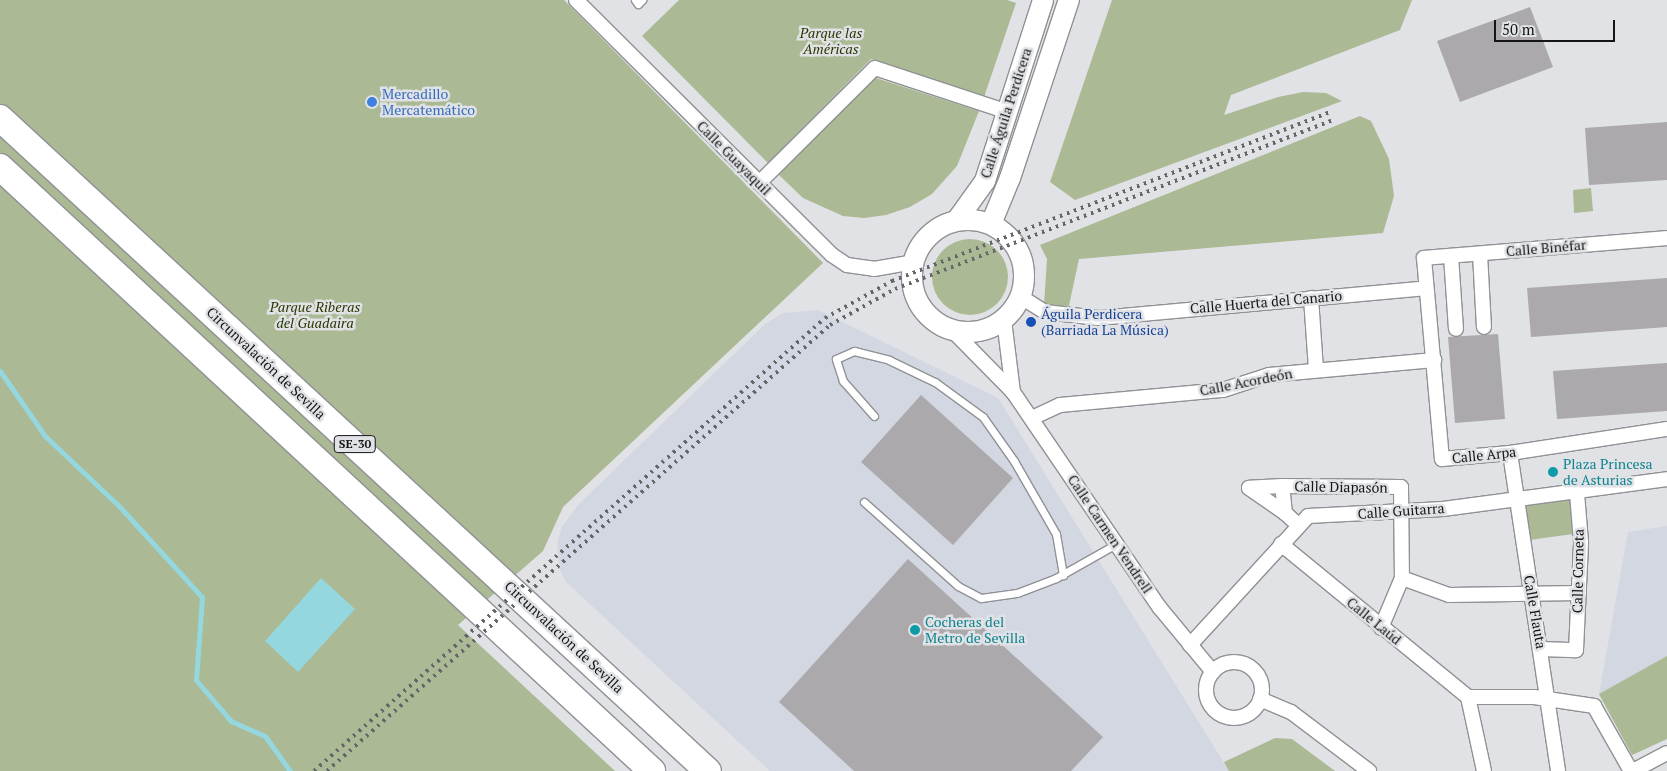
<!DOCTYPE html>
<meta charset="utf-8">
<style>
body{margin:0}
#map{position:relative;width:1667px;height:771px;overflow:hidden;background:#e0e2e5;font-family:"PT Serif",serif}
div>[style]{position:absolute}
[style*='--x']{left:calc(var(--x)*1px);top:calc(var(--y)*1px);width:calc(var(--w)*1px);rotate:calc(var(--a)*1deg)}
.built>*{inset:0;background:#d2d7e1}
.green>*{inset:0;background:#abb994}
.round{border-radius:50%}
.water>*{inset:0;background:#95d7de}
.stream>*{height:5px;margin:-2.5px;padding:0 2.5px;transform-origin:2.5px;border-radius:2.5px;background:#95d7de}
.building>*{inset:0;background:#aba9ac}
.roads{filter:drop-shadow(1px 0 #909195) drop-shadow(-1px 0 #909195) drop-shadow(0 1px #909195) drop-shadow(0 -1px #909195)}
.lane>*{height:7px;margin:-3.5px;padding:0 3.5px;transform-origin:3.5px;border-radius:3.5px;background:#fff}
.street>*{height:14px;margin:-7px;padding:0 7px;transform-origin:7px;border-radius:7px;background:#fff}
.street>.ring{margin:-7px;padding:0;box-sizing:content-box;background:none;border:14px solid #fff;border-radius:50%}
.secondary>*{height:20px;margin:-10px;padding:0 10px;transform-origin:10px;border-radius:10px;background:#fff}
.secondary>.ring{margin:-10px;padding:0;box-sizing:content-box;background:none;border:20px solid #fff;border-radius:50%}
.highway>*{height:26px;margin:-13px;padding:0 13px;transform-origin:13px;border-radius:13px;background:#fff}
.rail>*{height:4px;margin-top:-2px;transform-origin:0;background:repeating-linear-gradient(90deg,#656668 0 2.5px,transparent 0 7.5px)}
.dots>*{width:14px;height:14px;translate:-50% -50%;box-sizing:border-box;border:2px solid #e0e2e5;border-radius:50%}
span{translate:-50% -50%;white-space:nowrap;text-align:center;line-height:1.15;-webkit-text-stroke:5px #e0e2e5;paint-order:stroke}
.shield-label span{padding:1px 4px;background:#e0e2e5;border:1px solid;border-radius:4px;-webkit-text-stroke-width:0}
.shield-label{font-size:12px;color:#141516;font-weight:700}
.park-label{font-size:14px;color:#293801;font-style:italic}
.shop-label{font-size:14px;color:#366cbe}
.left{translate:0 -50%;text-align:left}
.street-label{font-size:14px;color:#141516}
.transit-label{font-size:14px;color:#164399}
.culture-label{font-size:14px;color:#0d838f}
.scale{position:absolute;left:1494px;top:20px;width:121px;height:22px;box-sizing:border-box;border:2px solid #141516;border-top:0;padding-left:6px;font-size:15px;line-height:18px;white-space:nowrap;color:#141516;-webkit-text-stroke:4px #e0e2e5;paint-order:stroke}
</style>
<div id="map">
<div class="built">
<i style="clip-path:polygon(818px 310px,998px 398px,1229px 771px,770px 771px,566px 582px,560px 570px,557px 544px,562px 527px,579px 504px,765px 324px,783px 313px)"></i>
<i style="clip-path:polygon(1667px 526px,1667px 739px,1632px 755px,1599px 694px,1628px 532px)"></i>
</div>
<div class="green">
<i style="clip-path:polygon(0 0,564px 0,823px 263px,563px 507px,543px 551px,458px 625px,615px 771px,0 771px)"></i>
<i style="clip-path:polygon(679px 0,1007px 0,1016px 3px,984px 97px,871px 59px,768px 163px,642px 36px)"></i>
<i style="clip-path:polygon(1112px 0,1412px 0,1400px 30px,1231px 95px,1224px 115px,1278px 97px,1303px 92px,1326px 93px,1342px 101px,1075px 200px,1050px 182px)"></i>
<i style="clip-path:polygon(876px 78px,979px 111px,957px 166px,932px 194px,910px 207px,886px 215px,864px 218px,843px 216px,803px 198px,777px 173px)"></i>
<i style="clip-path:polygon(1360px 116px,1371px 121px,1389px 159px,1394px 196px,1383px 233px,1079px 259px,1068px 310px,1044px 305px,1047px 259px,1040px 245px)"></i>
<i style="clip-path:polygon(1591px 188px,1593px 211px,1574px 213px,1573px 190px)"></i>
<i class="round" style="left:932px;top:239px;width:76px;height:76px"></i>
<i style="clip-path:polygon(1577px 493px,1580px 533px,1522px 541px,1517px 500px)"></i>
<i style="clip-path:polygon(1667px 656px,1667px 739px,1632px 755px,1599px 694px)"></i>
<i style="clip-path:polygon(1275px 738px,1292px 739px,1335px 771px,1229px 771px,1224px 762px)"></i>
</div>
<div class="water">
<i style="clip-path:polygon(321px 578px,355px 609px,298px 672px,265px 641px)"></i>
</div>
<div class="stream">
<i style="--x:0;--y:371;--w:79;--a:55.3"></i>
<i style="--x:45;--y:436;--w:103;--a:43.4"></i>
<i style="--x:120;--y:507;--w:122;--a:47.7"></i>
<i style="--x:202;--y:597;--w:83;--a:94.1"></i>
<i style="--x:196;--y:680;--w:54;--a:49.5"></i>
<i style="--x:231;--y:721;--w:37;--a:24"></i>
<i style="--x:265;--y:736;--w:43;--a:54.5"></i>
</div>
<div class="building">
<i style="clip-path:polygon(1530px 7px,1553px 67px,1460px 102px,1437px 41px)"></i>
<i style="clip-path:polygon(1667px 122px,1667px 180px,1589px 185px,1585px 128px)"></i>
<i style="clip-path:polygon(1667px 278px,1667px 327px,1531px 337px,1527px 288px)"></i>
<i style="clip-path:polygon(1498px 334px,1505px 419px,1455px 423px,1448px 337px)"></i>
<i style="clip-path:polygon(1667px 363px,1667px 411px,1557px 419px,1553px 371px)"></i>
<i style="clip-path:polygon(921px 395px,1013px 478px,953px 545px,861px 462px)"></i>
<i style="clip-path:polygon(908px 559px,1103px 737px,1071px 771px,854px 771px,779px 702px)"></i>
</div>
<div class="roads">
<div class="lane">
<i style="--x:635;--y:0;--w:5;--a:53"></i>
<i style="--x:638;--y:4;--w:6;--a:-45"></i>
<i style="--x:874;--y:416;--w:47;--a:-131.5"></i>
<i style="--x:843;--y:381;--w:23;--a:-108"></i>
<i style="--x:836;--y:359;--w:20;--a:-24"></i>
<i style="--x:854;--y:351;--w:36;--a:14"></i>
<i style="--x:889;--y:360;--w:51;--a:25.6"></i>
<i style="--x:935;--y:382;--w:59;--a:36.1"></i>
<i style="--x:983;--y:417;--w:54;--a:54.8"></i>
<i style="--x:1014;--y:461;--w:84;--a:60.1"></i>
<i style="--x:1056;--y:534;--w:42;--a:80.3"></i>
<i style="--x:864;--y:502;--w:126;--a:41.8"></i>
<i style="--x:958;--y:586;--w:26;--a:28"></i>
<i style="--x:981;--y:598;--w:36;--a:-8"></i>
<i style="--x:1017;--y:593;--w:42;--a:-21"></i>
<i style="--x:1056;--y:578;--w:69;--a:-29.5"></i>
</div>
<div class="street">
<i style="--x:576;--y:0;--w:361;--a:44.9"></i>
<i style="--x:832;--y:255;--w:18;--a:34"></i>
<i style="--x:847;--y:265;--w:27;--a:8"></i>
<i style="--x:874;--y:269;--w:40;--a:-10"></i>
<i style="--x:759;--y:183;--w:163;--a:-44.8"></i>
<i style="--x:875;--y:68;--w:140;--a:18.3"></i>
<i style="--x:1667;--y:238;--w:244;--a:175.3"></i>
<i style="--x:1424;--y:258;--w:202;--a:84.9"></i>
<i style="--x:1442;--y:459;--w:68;--a:-5"></i>
<i style="--x:1510;--y:453;--w:159;--a:-8.7"></i>
<i style="--x:1480;--y:254;--w:73;--a:86.9"></i>
<i style="--x:1451;--y:256;--w:73;--a:86.1"></i>
<i style="--x:1021;--y:297;--w:28;--a:32"></i>
<i style="--x:1045;--y:312;--w:54;--a:6.3"></i>
<i style="--x:1099;--y:318;--w:328;--a:-5.2"></i>
<i style="--x:1311;--y:298;--w:72;--a:86"></i>
<i style="--x:1004;--y:320;--w:73;--a:82.9"></i>
<i style="--x:953;--y:331;--w:86;--a:45.5"></i>
<i style="--x:1013;--y:392;--w:261;--a:55.8"></i>
<i style="--x:1160;--y:608;--w:83;--a:50.4"></i>
<i style="--x:1032;--y:418;--w:31;--a:-25"></i>
<i style="--x:1060;--y:405;--w:164;--a:-5.3"></i>
<i style="--x:1223;--y:390;--w:48;--a:-18.1"></i>
<i style="--x:1269;--y:375;--w:166;--a:-5.2"></i>
<i style="--x:1510;--y:453;--w:322;--a:81.4"></i>
<i style="--x:1282;--y:486;--w:33;--a:177"></i>
<i style="--x:1249;--y:488;--w:44;--a:34.8"></i>
<i style="--x:1297;--y:524;--w:16;--a:-137"></i>
<i style="--x:1285;--y:513;--w:27;--a:-96"></i>
<i style="--x:1282;--y:486;--w:119;--a:0.5"></i>
<i style="--x:1401;--y:487;--w:91;--a:89.4"></i>
<i style="--x:1402;--y:578;--w:54;--a:112.8"></i>
<i style="--x:1281;--y:544;--w:242;--a:39.3"></i>
<i style="--x:1468;--y:697;--w:76;--a:77.8"></i>
<i style="--x:1402;--y:578;--w:50;--a:19.9"></i>
<i style="--x:1449;--y:595;--w:130;--a:-0.9"></i>
<i style="--x:1190;--y:645;--w:175;--a:-47.5"></i>
<i style="--x:1308;--y:516;--w:135;--a:-3"></i>
<i style="--x:1443;--y:509;--w:226;--a:-7.6"></i>
<i style="--x:1541;--y:649;--w:35;--a:2"></i>
<i style="--x:1576;--y:650;--w:108;--a:-87.3"></i>
<i style="--x:1581;--y:542;--w:49;--a:-94.7"></i>
<i class="ring" style="left:1206px;top:662px;width:42px;height:42px"></i>
<i style="--x:1468;--y:697;--w:66;--a:0"></i>
<i style="--x:1534;--y:697;--w:61;--a:8.5"></i>
<i style="--x:1594;--y:706;--w:75;--a:60.4"></i>
<i style="--x:1260;--y:699;--w:34;--a:23"></i>
<i style="--x:1291;--y:712;--w:98;--a:37.1"></i>
<i style="--x:1633;--y:771;--w:38;--a:-28"></i>
</div>
<div class="secondary">
<i class="ring" style="left:912px;top:220px;width:92px;height:92px"></i>
<i style="--x:957;--y:220;--w:48;--a:-54.3"></i>
<i style="--x:985;--y:181;--w:190;--a:-72.2"></i>
<i style="--x:991;--y:224;--w:50;--a:-67.6"></i>
<i style="--x:1010;--y:178;--w:188;--a:-71.7"></i>
</div>
<div class="highway">
<i style="--x:0;--y:118;--w:963;--a:42.69"></i>
<i style="--x:0;--y:167;--w:889;--a:42.81"></i>
</div>
</div>
<div class="rail">
<i style="--x:314;--y:771;--w:683;--a:-41.56"></i>
<i style="--x:825;--y:318;--w:77;--a:-28.9"></i>
<i style="--x:892;--y:281;--w:470;--a:-21.1"></i>
<i style="--x:327;--y:771;--w:672;--a:-41.56"></i>
<i style="--x:830;--y:325;--w:74;--a:-29"></i>
<i style="--x:895;--y:289;--w:470;--a:-21.1"></i>
</div>
<div class="dots">
<i style="left:372px;top:102px;background:#3f7fe0"></i>
<i style="left:1031px;top:322px;background:#1a4fb4"></i>
<i style="left:1553px;top:472px;background:#0f9aa8"></i>
<i style="left:915px;top:630px;background:#0f9aa8"></i>
</div>
<div class="shield-label">
<span style="left:355px;top:444px">SE-30</span>
</div>
<div class="park-label">
<span style="left:831px;top:41px">Parque las<br>Américas</span>
<span style="left:315px;top:315px">Parque Riberas<br>del Guadaira</span>
</div>
<div class="shop-label">
<span class="left" style="left:382px;top:102px">Mercadillo<br>Mercatemático</span>
</div>
<div class="street-label">
<span style="left:1006px;top:113px;rotate:-72deg">Calle Águila Perdicera</span>
<span style="left:734px;top:158px;rotate:45deg">Calle Guayaquil</span>
<span style="left:1546px;top:248px;rotate:-5deg">Calle Binéfar</span>
<span style="left:1266px;top:302px;rotate:-5deg">Calle Huerta del Canario</span>
<span style="left:266px;top:363px;rotate:43deg">Circunvalación de Sevilla</span>
<span style="left:1246px;top:382px;rotate:-11deg">Calle Acordeón</span>
<span style="left:1484px;top:455px;rotate:-6deg">Calle Arpa</span>
<span style="left:1341px;top:487px;rotate:1deg">Calle Diapasón</span>
<span style="left:1401px;top:511px;rotate:-4deg">Calle Guitarra</span>
<span style="left:1110px;top:534px;rotate:56deg">Calle Carmen Vendrell</span>
<span style="left:1578px;top:571px;rotate:-89deg">Calle Corneta</span>
<span style="left:1535px;top:612px;rotate:80deg">Calle Flauta</span>
<span style="left:1374px;top:621px;rotate:39deg">Calle Laúd</span>
<span style="left:564px;top:637px;rotate:43deg">Circunvalación de Sevilla</span>
</div>
<div class="transit-label">
<span class="left" style="left:1041px;top:322px">Águila Perdicera<br>(Barriada La Música)</span>
</div>
<div class="culture-label">
<span class="left" style="left:1563px;top:472px">Plaza Princesa<br>de Asturias</span>
<span class="left" style="left:925px;top:630px">Cocheras del<br>Metro de Sevilla</span>
</div>
<div class="scale">50 m</div>
</div>
